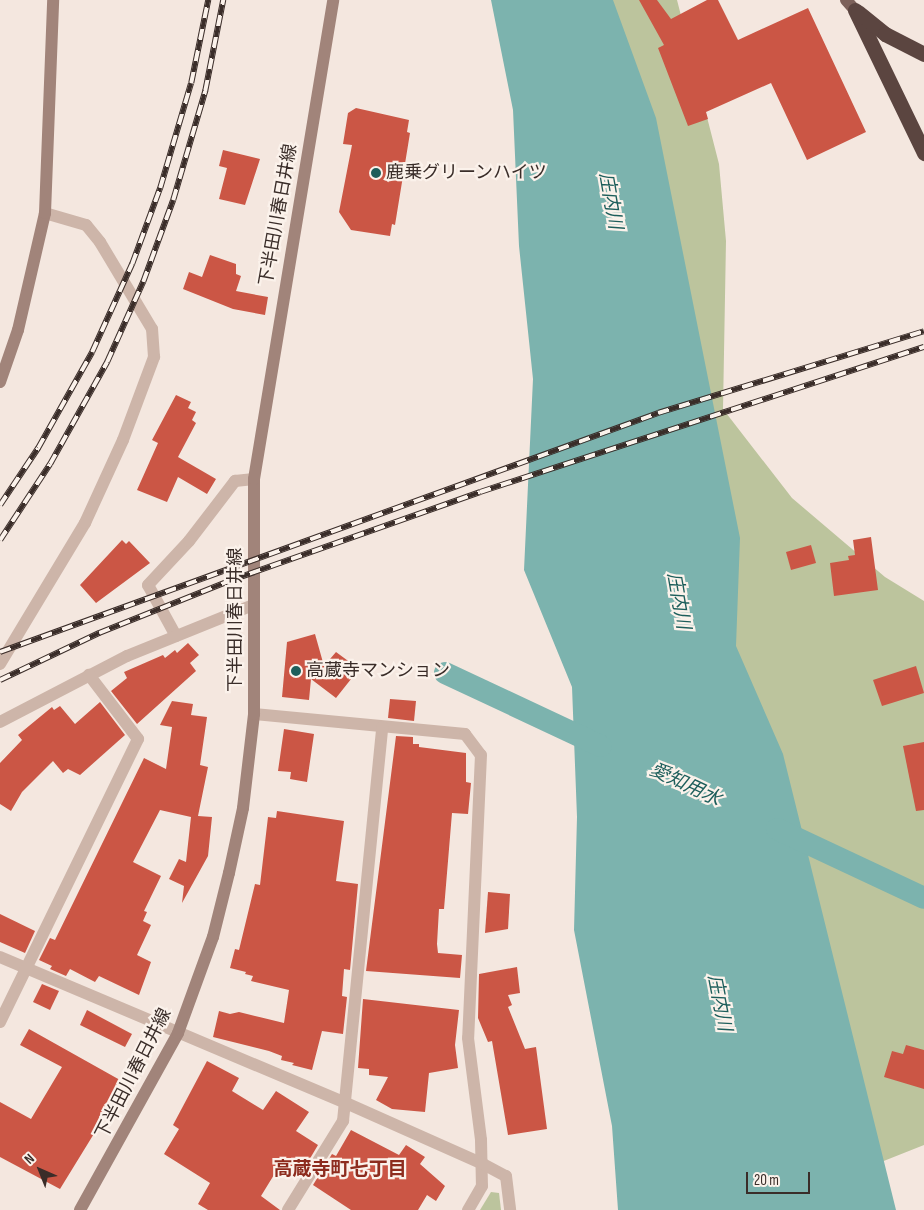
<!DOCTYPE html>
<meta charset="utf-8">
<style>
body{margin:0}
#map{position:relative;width:924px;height:1210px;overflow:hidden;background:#f4e7df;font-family:"Sofia Sans Condensed","Noto Sans JP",sans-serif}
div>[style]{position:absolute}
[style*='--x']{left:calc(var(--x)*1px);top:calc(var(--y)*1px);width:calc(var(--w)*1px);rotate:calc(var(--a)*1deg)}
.green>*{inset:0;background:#bcc49d}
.water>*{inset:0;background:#7cb3ae}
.canal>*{height:22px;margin:-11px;padding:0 11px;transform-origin:11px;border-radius:11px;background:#7cb3ae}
.building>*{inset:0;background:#cb5645}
.street>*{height:12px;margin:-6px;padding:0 6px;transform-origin:6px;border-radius:6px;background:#cdb5a9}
.secondary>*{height:12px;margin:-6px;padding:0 6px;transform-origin:6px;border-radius:6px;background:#a1847a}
.primary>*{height:12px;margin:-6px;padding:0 6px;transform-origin:6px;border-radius:6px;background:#7c615a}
.highway>*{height:15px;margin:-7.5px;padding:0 7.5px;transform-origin:7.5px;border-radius:7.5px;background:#5b4540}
.rail>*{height:5.5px;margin-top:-2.75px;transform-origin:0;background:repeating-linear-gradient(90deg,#fbf2eb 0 11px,#3a2d29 0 22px);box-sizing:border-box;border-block:1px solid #3a2d29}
.dots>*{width:14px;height:14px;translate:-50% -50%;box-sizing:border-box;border:2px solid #fbf2eb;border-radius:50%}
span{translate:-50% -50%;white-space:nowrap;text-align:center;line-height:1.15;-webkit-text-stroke:4.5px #fbf2eb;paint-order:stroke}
.poi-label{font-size:18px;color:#3a2d29}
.left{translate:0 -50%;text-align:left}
.street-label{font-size:18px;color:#3a2d29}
.water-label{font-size:19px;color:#1d5e5b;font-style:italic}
.neighbourhood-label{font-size:19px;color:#8d2c1e;font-weight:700}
.north{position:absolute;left:15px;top:1145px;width:50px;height:50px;-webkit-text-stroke:4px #fbf2eb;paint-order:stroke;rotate:316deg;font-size:14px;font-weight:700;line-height:20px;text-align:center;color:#3a2d29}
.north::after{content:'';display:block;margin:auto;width:18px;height:22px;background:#3a2d29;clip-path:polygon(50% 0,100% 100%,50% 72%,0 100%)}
.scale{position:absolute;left:746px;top:1172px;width:64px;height:22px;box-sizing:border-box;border:2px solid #3a2d29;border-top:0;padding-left:6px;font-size:15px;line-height:18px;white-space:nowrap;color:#3a2d29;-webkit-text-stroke:4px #fbf2eb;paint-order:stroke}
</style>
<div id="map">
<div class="green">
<i style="clip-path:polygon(555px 0,677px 0,719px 164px,726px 241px,723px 409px,792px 498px,885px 577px,924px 601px,924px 1145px,856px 1172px)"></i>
<i style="clip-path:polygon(491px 1192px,499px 1193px,501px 1210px,480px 1210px)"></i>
</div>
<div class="water">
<i style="clip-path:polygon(491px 0,613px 0,656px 118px,740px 538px,736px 646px,783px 754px,896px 1210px,618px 1210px,612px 1126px,574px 930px,577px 817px,572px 687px,524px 570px,533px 379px,519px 246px,513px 110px)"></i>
</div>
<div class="canal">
<i style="--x:445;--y:673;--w:172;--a:25.1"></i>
<i style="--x:777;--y:829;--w:162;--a:25.1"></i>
</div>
<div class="building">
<i style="clip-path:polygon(639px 0,657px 0,671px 19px,707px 0,718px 0,738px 40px,808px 8px,866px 132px,807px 160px,771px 83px,706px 112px,708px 119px,688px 126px,658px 48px,664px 45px)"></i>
<i style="clip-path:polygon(356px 108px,409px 120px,407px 132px,410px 133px,395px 225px,392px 224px,390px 236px,351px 230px,339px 212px,352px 145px,343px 144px,348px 113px)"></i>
<i style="clip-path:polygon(223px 150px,260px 159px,245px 205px,219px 199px,227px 168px,219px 166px)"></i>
<i style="clip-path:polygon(210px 255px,236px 264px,236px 274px,241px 276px,236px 291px,268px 297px,265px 315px,233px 309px,183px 289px,189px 272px,202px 277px)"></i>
<i style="clip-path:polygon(176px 395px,191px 402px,188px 408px,196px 412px,192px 420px,196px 423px,178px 457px,216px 479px,207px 494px,178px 477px,167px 502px,137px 490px,158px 443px,152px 440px)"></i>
<i style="clip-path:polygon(871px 537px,878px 590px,834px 596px,830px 563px,849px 560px,848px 556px,855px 555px,853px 540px)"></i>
<i style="clip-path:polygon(122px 540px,126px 544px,129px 541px,150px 563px,96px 603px,80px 585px)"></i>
<i style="clip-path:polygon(811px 545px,816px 563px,791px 570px,786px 552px)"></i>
<i style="clip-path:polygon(315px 634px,324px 666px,336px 652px,359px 669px,336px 698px,311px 679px,309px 700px,282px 697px,287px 642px)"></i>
<i style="clip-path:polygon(188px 643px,199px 655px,190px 663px,196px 671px,137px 724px,111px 691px,127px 678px,124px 672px,163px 655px,165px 658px,175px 650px,177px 653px)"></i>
<i style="clip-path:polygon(916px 666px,924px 693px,882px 706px,873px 680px)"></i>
<i style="clip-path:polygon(390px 699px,416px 701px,414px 721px,388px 718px)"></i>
<i style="clip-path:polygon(172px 701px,193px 704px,191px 715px,207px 717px,200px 765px,208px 767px,198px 816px,212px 817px,208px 856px,182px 903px,184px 886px,169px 879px,179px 859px,186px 862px,191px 817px,160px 810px,133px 862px,161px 876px,144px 911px,147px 912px,143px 921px,151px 925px,137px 955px,151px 962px,139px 995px,99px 976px,95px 982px,70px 969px,66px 976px,50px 969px,52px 966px,39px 960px,50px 938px,55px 940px,144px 758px,166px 769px,172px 727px,160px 725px)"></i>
<i style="clip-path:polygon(100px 702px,125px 735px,80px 775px,68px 769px,63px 773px,53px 761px,22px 792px,11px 811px,0 804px,0 763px,22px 740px,18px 735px,52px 707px,54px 710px,60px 706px,75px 724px)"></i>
<i style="clip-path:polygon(284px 729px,314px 734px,307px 782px,290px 779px,291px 772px,278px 771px)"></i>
<i style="clip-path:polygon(396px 736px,413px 737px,413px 744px,419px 744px,419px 747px,466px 753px,466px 782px,471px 783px,468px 814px,452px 813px,444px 909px,439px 909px,437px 944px,438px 953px,462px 955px,460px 978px,366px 971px)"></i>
<i style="clip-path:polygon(924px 742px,924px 810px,916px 811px,903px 746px)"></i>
<i style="clip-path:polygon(277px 811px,344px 821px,336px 881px,358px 884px,350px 970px,344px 969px,342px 996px,347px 997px,343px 1034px,322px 1031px,312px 1070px,292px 1065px,294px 1063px,281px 1060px,282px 1056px,269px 1051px,213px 1037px,219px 1011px,230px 1014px,239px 1012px,284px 1023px,289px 990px,251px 981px,253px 976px,245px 974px,246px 972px,230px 968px,235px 949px,239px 950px,255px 884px,260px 885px,268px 817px,276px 818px)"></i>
<i style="clip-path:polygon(488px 892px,510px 894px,508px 929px,485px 933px)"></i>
<i style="clip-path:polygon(0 914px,35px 931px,25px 953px,0 942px)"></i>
<i style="clip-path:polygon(517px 967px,520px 993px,508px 995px,512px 1005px,508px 1007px,525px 1049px,536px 1047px,547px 1129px,508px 1135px,492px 1041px,488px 1042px,478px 1018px,479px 974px)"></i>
<i style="clip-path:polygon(42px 984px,59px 991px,50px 1010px,33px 1002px)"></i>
<i style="clip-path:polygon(363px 999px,459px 1010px,455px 1045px,458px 1068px,429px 1073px,425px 1112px,392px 1109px,376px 1100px,388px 1077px,369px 1075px,369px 1069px,358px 1068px)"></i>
<i style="clip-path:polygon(87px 1010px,132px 1034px,125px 1047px,80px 1025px)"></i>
<i style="clip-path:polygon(29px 1029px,120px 1080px,99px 1117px,103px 1119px,60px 1189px,0 1157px,0 1102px,31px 1119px,62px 1067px,20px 1045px)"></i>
<i style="clip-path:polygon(906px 1045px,924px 1050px,924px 1089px,884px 1077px,892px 1051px,903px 1054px)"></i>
<i style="clip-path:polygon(207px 1061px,239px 1078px,232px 1091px,263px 1110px,276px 1091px,309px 1112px,296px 1131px,318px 1145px,299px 1177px,280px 1165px,261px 1196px,280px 1210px,208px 1210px,198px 1204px,210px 1183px,164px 1154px,179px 1129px,173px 1125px)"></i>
<i style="clip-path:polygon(351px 1130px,399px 1155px,406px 1145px,425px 1157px,420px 1164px,445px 1186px,436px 1201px,427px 1195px,418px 1210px,351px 1210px,313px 1185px,332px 1154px,336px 1156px)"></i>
</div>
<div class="street">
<i style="--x:176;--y:636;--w:58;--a:-118.8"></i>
<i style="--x:148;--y:585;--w:60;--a:-47"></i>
<i style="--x:189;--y:541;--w:76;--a:-52.5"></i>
<i style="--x:235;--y:481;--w:19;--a:-6"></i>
<i style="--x:0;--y:664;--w:165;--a:-58.9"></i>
<i style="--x:85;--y:523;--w:91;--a:-65.4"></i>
<i style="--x:123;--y:440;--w:89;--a:-69.5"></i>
<i style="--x:154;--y:357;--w:28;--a:-94"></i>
<i style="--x:152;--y:329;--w:101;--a:-120.9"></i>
<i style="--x:100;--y:242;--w:22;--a:-129"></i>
<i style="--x:86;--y:225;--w:43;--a:-163.7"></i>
<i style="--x:254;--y:714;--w:212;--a:5.4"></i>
<i style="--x:465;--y:734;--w:26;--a:53"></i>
<i style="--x:481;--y:755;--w:283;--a:92.6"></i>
<i style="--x:468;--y:1038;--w:103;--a:82.7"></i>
<i style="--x:481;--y:1140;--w:46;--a:88.8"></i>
<i style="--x:482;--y:1186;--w:28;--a:120"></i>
<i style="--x:0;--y:722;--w:143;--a:-27.5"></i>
<i style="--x:127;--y:656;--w:136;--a:-22"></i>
<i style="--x:0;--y:957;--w:376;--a:22.9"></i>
<i style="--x:346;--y:1103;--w:150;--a:24"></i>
<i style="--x:483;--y:1164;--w:26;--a:28"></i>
<i style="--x:506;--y:1176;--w:34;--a:83"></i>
<i style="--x:0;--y:1022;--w:315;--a:-64"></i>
<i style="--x:138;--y:739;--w:81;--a:-127.4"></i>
<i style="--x:288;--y:1210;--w:105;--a:-58.3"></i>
<i style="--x:343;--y:1121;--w:396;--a:-84.3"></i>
</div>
<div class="secondary">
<i style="--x:0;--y:382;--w:55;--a:-70.9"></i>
<i style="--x:18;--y:330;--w:120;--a:-77"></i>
<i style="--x:45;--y:213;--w:213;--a:-87.8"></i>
<i style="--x:80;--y:1210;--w:202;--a:-61"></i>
<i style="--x:178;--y:1033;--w:102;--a:-70"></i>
<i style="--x:213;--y:937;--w:66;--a:-76"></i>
<i style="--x:229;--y:873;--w:66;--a:-77.8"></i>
<i style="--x:243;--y:808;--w:95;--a:-83.3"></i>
<i style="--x:254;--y:714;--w:235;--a:-90"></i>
<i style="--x:254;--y:479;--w:485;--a:-80.6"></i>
</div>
<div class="primary">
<i style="--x:846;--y:0;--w:13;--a:48"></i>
</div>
<div class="highway">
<i style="--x:855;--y:10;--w:159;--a:64.2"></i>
<i style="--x:858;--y:12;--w:35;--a:39"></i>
<i style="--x:885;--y:34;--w:44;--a:27.1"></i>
</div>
<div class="rail">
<i style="--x:0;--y:505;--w:69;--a:-56.3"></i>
<i style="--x:38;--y:448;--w:110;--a:-60.6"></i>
<i style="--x:92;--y:352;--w:97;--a:-65.6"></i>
<i style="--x:132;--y:264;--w:81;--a:-69.8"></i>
<i style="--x:160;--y:188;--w:109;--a:-73.6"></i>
<i style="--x:191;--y:83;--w:85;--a:-78.4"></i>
<i style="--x:0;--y:540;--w:91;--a:-56.7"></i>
<i style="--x:50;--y:464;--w:117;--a:-60.8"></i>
<i style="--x:107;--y:362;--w:88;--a:-65.8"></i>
<i style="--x:143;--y:282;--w:87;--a:-69.9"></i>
<i style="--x:173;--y:200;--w:114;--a:-73.6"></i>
<i style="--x:205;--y:91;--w:93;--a:-78.8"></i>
<i style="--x:0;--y:652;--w:700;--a:-19.96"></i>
<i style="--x:658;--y:413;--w:278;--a:-17.1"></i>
<i style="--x:0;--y:680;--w:110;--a:-25.4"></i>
<i style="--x:99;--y:633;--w:140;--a:-21.8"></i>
<i style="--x:229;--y:581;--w:266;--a:-19.5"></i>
<i style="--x:480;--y:492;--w:467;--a:-18.1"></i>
</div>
<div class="dots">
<i style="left:376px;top:173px;background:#1d5e5b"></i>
<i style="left:296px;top:671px;background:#1d5e5b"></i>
</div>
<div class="poi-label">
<span class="left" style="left:386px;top:173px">鹿乗グリーンハイツ</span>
<span class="left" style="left:306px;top:671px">高蔵寺マンション</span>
</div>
<div class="street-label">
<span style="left:279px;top:215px;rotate:-80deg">下半田川春日井線</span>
<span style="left:236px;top:620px;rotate:-90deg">下半田川春日井線</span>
<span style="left:134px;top:1074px;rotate:-63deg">下半田川春日井線</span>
</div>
<div class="water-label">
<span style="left:610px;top:201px;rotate:80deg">庄内川</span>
<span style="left:678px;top:601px;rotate:80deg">庄内川</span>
<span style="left:685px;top:785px;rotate:25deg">愛知用水</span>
<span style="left:719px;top:1003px;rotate:79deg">庄内川</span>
</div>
<div class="neighbourhood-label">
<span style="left:340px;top:1170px">高蔵寺町七丁目</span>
</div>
<div class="north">N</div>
<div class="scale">20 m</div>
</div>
